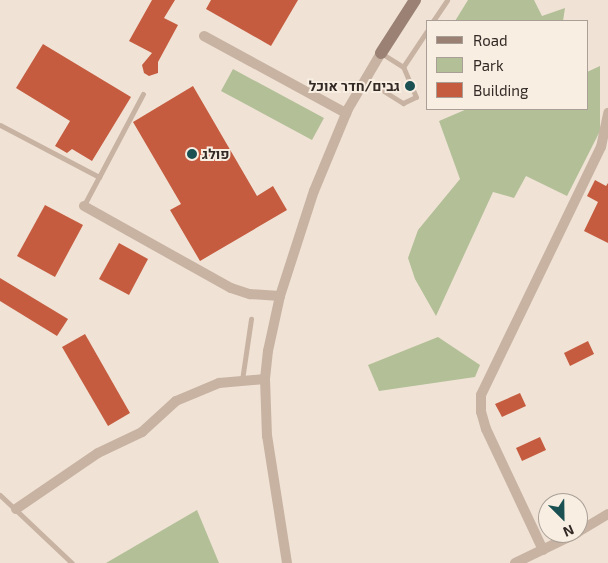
<!DOCTYPE html>
<meta charset="utf-8">
<style>
body{margin:0}
#map{position:relative;width:608px;height:563px;overflow:hidden;background:#f0e3d6;font-family:"Exo 2",Heebo,sans-serif}
div>[style]{position:absolute}
[style*='--x']{left:calc(var(--x)*1px);top:calc(var(--y)*1px);width:calc(var(--w)*1px);rotate:calc(var(--a)*1deg)}
.green>*{inset:0;background:#b2bf97}
.building>*{inset:0;background:#c55c3f}
.lane>*{height:5px;margin:-2.5px;padding:0 2.5px;transform-origin:2.5px;border-radius:2.5px;background:#c8b3a3}
.street>*{height:10px;margin:-5px;padding:0 5px;transform-origin:5px;border-radius:5px;background:#c8b3a3}
.secondary>*{height:12px;margin:-6px;padding:0 6px;transform-origin:6px;border-radius:6px;background:#9b8174}
.dots>*{width:14px;height:14px;translate:-50% -50%;box-sizing:border-box;border:2px solid #f8eee2;border-radius:50%}
span{translate:-50% -50%;white-space:nowrap;text-align:center;line-height:1.15;-webkit-text-stroke:4px #f8eee2;paint-order:stroke}
.poi-label{font-size:14px;color:#332925;font-weight:700}
.right{translate:-100% -50%;text-align:right}
.left{translate:0 -50%;text-align:left}
.legend{position:absolute;left:426px;top:20px;width:162px;height:90px;box-sizing:border-box;background:#f8eee2;border:1px solid #a99f96;margin:0;padding:6px 9px;list-style:none;font-size:15px;color:#332925}
.legend li{display:flex;align-items:center;gap:10px;height:25px}
.legend b{width:25px;border:1px solid #a99f96}
.north{position:absolute;left:538px;top:493px;width:50px;height:50px;box-sizing:border-box;background:#f8eee2;border:1px solid #a99f96;border-radius:50%;rotate:157deg;font-size:14px;font-weight:700;line-height:20px;text-align:center;color:#332925}
.north::after{content:'';display:block;margin:auto;width:18px;height:22px;background:#1b5153;clip-path:polygon(50% 0,100% 100%,50% 72%,0 100%)}
</style>
<div id="map">
<div class="green">
<i style="clip-path:polygon(468px 0,534px 0,542px 16px,565px 8px,563px 21px,455px 21px)"></i>
<i style="clip-path:polygon(600px 66px,600px 131px,567px 196px,526px 176px,514px 198px,493px 192px,436px 316px,415px 279px,408px 258px,418px 230px,460px 179px,439px 121px,467px 109px,587px 109px,587px 72px)"></i>
<i style="clip-path:polygon(233px 69px,324px 118px,312px 140px,221px 91px)"></i>
<i style="clip-path:polygon(438px 337px,480px 365px,475px 377px,379px 391px,368px 365px)"></i>
<i style="clip-path:polygon(197px 510px,219px 563px,106px 563px)"></i>
</div>
<div class="building">
<i style="clip-path:polygon(152px 0,175px 0,164px 18px,178px 25px,158px 62px,158px 73px,149px 76px,144px 73px,142px 65px,152px 53px,129px 41px)"></i>
<i style="clip-path:polygon(211px 0,298px 0,271px 46px,206px 9px)"></i>
<i style="clip-path:polygon(43px 44px,131px 97px,92px 161px,72px 149px,67px 153px,55px 146px,70px 121px,16px 88px)"></i>
<i style="clip-path:polygon(193px 86px,257px 196px,273px 186px,287px 210px,200px 261px,170px 210px,181px 204px,133px 122px)"></i>
<i style="clip-path:polygon(595px 180px,606px 186px,608px 183px,608px 243px,584px 231px,598px 202px,587px 196px)"></i>
<i style="clip-path:polygon(45px 205px,83px 225px,55px 277px,17px 256px)"></i>
<i style="clip-path:polygon(119px 243px,148px 259px,129px 295px,99px 279px)"></i>
<i style="clip-path:polygon(0 278px,68px 319px,57px 336px,0 301px)"></i>
<i style="clip-path:polygon(85px 334px,130px 413px,108px 426px,62px 347px)"></i>
<i style="clip-path:polygon(588px 341px,594px 354px,570px 366px,564px 353px)"></i>
<i style="clip-path:polygon(520px 393px,526px 406px,502px 417px,495px 404px)"></i>
<i style="clip-path:polygon(540px 437px,546px 450px,522px 461px,516px 448px)"></i>
</div>
<div class="lane">
<i style="--x:433;--y:21;--w:25;--a:-56"></i>
<i style="--x:381;--y:53;--w:26;--a:32"></i>
<i style="--x:403;--y:67;--w:43;--a:-56.3"></i>
<i style="--x:382;--y:90;--w:25;--a:32"></i>
<i style="--x:403;--y:103;--w:14;--a:-25"></i>
<i style="--x:416;--y:97;--w:33;--a:-113"></i>
<i style="--x:0;--y:125;--w:112;--a:27.7"></i>
<i style="--x:99;--y:177;--w:94;--a:-62.1"></i>
<i style="--x:84;--y:205;--w:32;--a:-62"></i>
<i style="--x:242;--y:380;--w:62;--a:-81.6"></i>
<i style="--x:0;--y:495;--w:99;--a:43.4"></i>
</div>
<div class="street">
<i style="--x:204;--y:36;--w:162;--a:28.5"></i>
<i style="--x:84;--y:206;--w:168;--a:29.2"></i>
<i style="--x:231;--y:288;--w:20;--a:18"></i>
<i style="--x:250;--y:294;--w:30;--a:4"></i>
<i style="--x:16;--y:509;--w:99;--a:-34.3"></i>
<i style="--x:98;--y:453;--w:49;--a:-25.5"></i>
<i style="--x:142;--y:432;--w:46;--a:-42.4"></i>
<i style="--x:176;--y:401;--w:47;--a:-22.7"></i>
<i style="--x:219;--y:383;--w:46;--a:-5"></i>
<i style="--x:578;--y:532;--w:35;--a:-31"></i>
<i style="--x:543;--y:550;--w:134;--a:-115.2"></i>
<i style="--x:486;--y:429;--w:18;--a:-106"></i>
<i style="--x:481;--y:412;--w:17;--a:-90"></i>
<i style="--x:481;--y:395;--w:276;--a:-64.2"></i>
<i style="--x:601;--y:147;--w:35;--a:-78"></i>
<i style="--x:287;--y:563;--w:129;--a:-98.9"></i>
<i style="--x:267;--y:436;--w:57;--a:-92"></i>
<i style="--x:265;--y:379;--w:28;--a:-84"></i>
<i style="--x:268;--y:351;--w:56;--a:-77.7"></i>
<i style="--x:280;--y:296;--w:110;--a:-72.1"></i>
<i style="--x:314;--y:191;--w:89;--a:-67.5"></i>
<i style="--x:348;--y:109;--w:65;--a:-59.5"></i>
<i style="--x:515;--y:563;--w:69;--a:-25.8"></i>
</div>
<div class="secondary">
<i style="--x:381;--y:53;--w:63;--a:-57.3"></i>
</div>
<div class="dots">
<i style="left:410px;top:86px;background:#1b5153"></i>
<i style="left:192px;top:154px;background:#1b5153"></i>
</div>
<div class="poi-label">
<span class="right" style="left:400px;top:86px">גבים/חדר אוכל</span>
<span class="left" style="left:202px;top:154px">פולג</span>
</div>
<ul class="legend">
<li><b style="height:6px;background:#9b8174"></b>Road</li>
<li><b style="height:14px;background:#b2bf97"></b>Park</li>
<li><b style="height:14px;background:#c55c3f"></b>Building</li>
</ul>
<div class="north">N</div>
</div>
